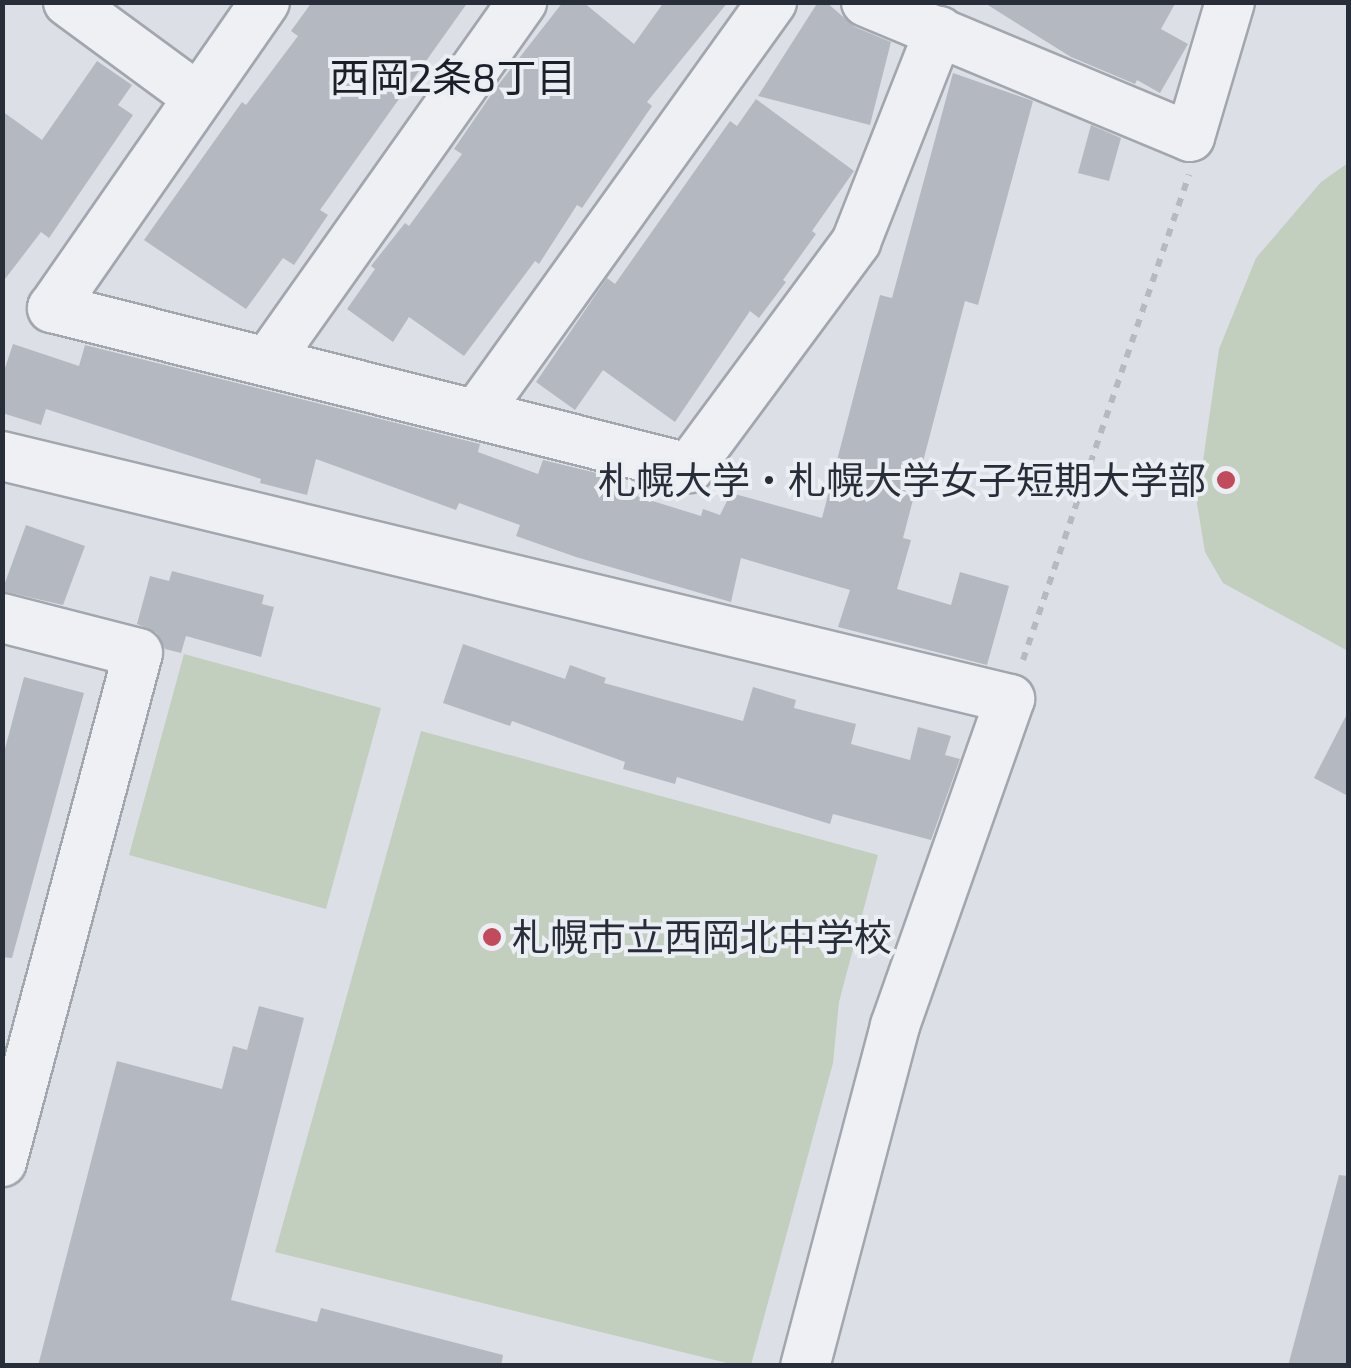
<!DOCTYPE html>
<meta charset="utf-8">
<style>
body{margin:0}
#map{position:relative;width:1351px;height:1368px;overflow:hidden;background:#dcdfe5;font-family:"Exo 2","Noto Sans JP",sans-serif}
div>[style]{position:absolute}
[style*='--x']{left:calc(var(--x)*1px);top:calc(var(--y)*1px);width:calc(var(--w)*1px);rotate:calc(var(--a)*1deg)}
.green>*{inset:0;background:#c2cebe}
.building>*{inset:0;background:#b4b9c1}
.path>*{height:6px;margin-top:-3px;transform-origin:0;background:repeating-linear-gradient(90deg,#b6bac0 0 8px,transparent 0 16px)}
.roads{filter:drop-shadow(2px 0 #a2a6ae) drop-shadow(-2px 0 #a2a6ae) drop-shadow(0 2px #a2a6ae) drop-shadow(0 -2px #a2a6ae)}
.minor>*{height:48px;margin:-24px;padding:0 24px;transform-origin:24px;border-radius:24px;background:#eef0f4}
.dots>*{width:28px;height:28px;translate:-50% -50%;box-sizing:border-box;border:5px solid #ebeef3;border-radius:50%}
span{translate:-50% -50%;white-space:nowrap;text-align:center;line-height:1.15;-webkit-text-stroke:8px #ebeef3;paint-order:stroke}
.poi-label{font-size:38px;color:#272e3a}
.right{translate:-100% -50%;text-align:right}
.left{translate:0 -50%;text-align:left}
.neighbourhood-label{font-size:40px;color:#1a1f2a}
.frame{position:absolute;inset:0;border:5px solid #272e3a;pointer-events:none}
</style>
<div id="map">
<div class="green">
<i style="clip-path:polygon(1348px 163px,1348px 651px,1223px 583px,1205px 552px,1197px 503px,1219px 349px,1256px 258px,1321px 182px)"></i>
<i style="clip-path:polygon(184px 654px,381px 708px,326px 909px,129px 855px)"></i>
<i style="clip-path:polygon(421px 731px,878px 855px,839px 1002px,833px 1063px,751px 1365px,735px 1365px,275px 1252px)"></i>
</div>
<div class="building">
<i style="clip-path:polygon(312px 2px,468px 2px,320px 210px,328px 215px,294px 265px,283px 258px,246px 309px,144px 240px,242px 102px,246px 105px,298px 36px,291px 31px)"></i>
<i style="clip-path:polygon(563px 2px,583px 2px,634px 44px,664px 2px,728px 2px,647px 102px,652px 106px,582px 208px,577px 205px,539px 264px,535px 261px,464px 356px,409px 317px,393px 342px,347px 309px,375px 269px,371px 266px,405px 223px,409px 226px,462px 154px,454px 149px,495px 89px)"></i>
<i style="clip-path:polygon(818px 2px,826px 2px,855px 27px,891px 42px,870px 125px,758px 96px)"></i>
<i style="clip-path:polygon(983px 2px,1176px 2px,1161px 29px,1188px 44px,1160px 93px,1137px 80px,1135px 84px,1071px 57px)"></i>
<i style="clip-path:polygon(97px 61px,132px 85px,118px 105px,133px 115px,49px 238px,41px 232px,2px 283px,2px 111px,42px 140px)"></i>
<i style="clip-path:polygon(953px 73px,1033px 101px,978px 305px,965px 301px,903px 538px,911px 540px,897px 589px,951px 605px,960px 572px,1009px 586px,987px 665px,838px 627px,850px 590px,741px 558px,731px 602px,576px 557px,516px 536px,520px 525px,459px 503px,456px 510px,316px 459px,307px 495px,260px 483px,261px 479px,46px 409px,41px 425px,2px 413px,2px 377px,13px 344px,79px 366px,85px 345px,480px 444px,478px 452px,538px 474px,543px 460px,605px 475px,601px 485px,701px 516px,703px 509px,720px 515px,731px 493px,822px 518px,880px 295px,892px 298px)"></i>
<i style="clip-path:polygon(756px 99px,854px 171px,812px 231px,816px 234px,783px 280px,786px 282px,759px 318px,750px 311px,675px 422px,603px 370px,575px 410px,536px 382px,607px 278px,615px 284px,730px 121px,737px 126px)"></i>
<i style="clip-path:polygon(1091px 125px,1121px 138px,1109px 181px,1078px 173px)"></i>
<i style="clip-path:polygon(26px 525px,85px 546px,63px 605px,2px 591px)"></i>
<i style="clip-path:polygon(172px 571px,264px 595px,262px 604px,274px 607px,261px 657px,186px 636px,181px 653px,165px 649px,157px 633px,137px 624px,150px 576px,169px 581px)"></i>
<i style="clip-path:polygon(463px 644px,565px 679px,570px 665px,606px 678px,604px 683px,743px 721px,753px 687px,796px 700px,794px 708px,856px 724px,851px 744px,910px 760px,918px 727px,951px 736px,945px 755px,960px 759px,931px 840px,833px 814px,830px 824px,677px 777px,675px 784px,623px 769px,625px 762px,512px 721px,510px 726px,443px 703px)"></i>
<i style="clip-path:polygon(24px 677px,84px 693px,12px 958px,2px 957px,2px 760px)"></i>
<i style="clip-path:polygon(1348px 712px,1348px 796px,1314px 778px)"></i>
<i style="clip-path:polygon(259px 1006px,304px 1018px,231px 1300px,317px 1322px,321px 1308px,503px 1355px,501px 1366px,38px 1366px,117px 1061px,222px 1089px,233px 1046px,247px 1050px)"></i>
<i style="clip-path:polygon(1339px 1175px,1348px 1176px,1348px 1366px,1288px 1366px)"></i>
</div>
<div class="path">
<i style="--x:1023;--y:660;--w:513;--a:-71.11"></i>
</div>
<div class="roads">
<div class="minor">
<i style="--x:68;--y:2;--w:159;--a:36.3"></i>
<i style="--x:265;--y:2;--w:373;--a:124.8"></i>
<i style="--x:52;--y:308;--w:657;--a:14.1"></i>
<i style="--x:689;--y:468;--w:281;--a:-53.5"></i>
<i style="--x:856;--y:242;--w:227;--a:-68.5"></i>
<i style="--x:866;--y:2;--w:351;--a:22.6"></i>
<i style="--x:1190;--y:137;--w:141;--a:-73.5"></i>
<i style="--x:268;--y:361;--w:440;--a:-54.7"></i>
<i style="--x:477;--y:413;--w:506;--a:-54.33"></i>
<i style="--x:2;--y:456;--w:1037;--a:13.55"></i>
<i style="--x:1010;--y:699;--w:347;--a:109.4"></i>
<i style="--x:895;--y:1026;--w:352;--a:104.8"></i>
<i style="--x:2;--y:618;--w:140;--a:14.4"></i>
<i style="--x:138;--y:653;--w:527;--a:104.96"></i>
</div>
</div>
<div class="dots">
<i style="left:1226px;top:480px;background:#c14a5b"></i>
<i style="left:492px;top:937px;background:#c14a5b"></i>
</div>
<div class="poi-label">
<span class="right" style="left:1206px;top:480px">札幌大学・札幌大学女子短期大学部</span>
<span class="left" style="left:512px;top:937px">札幌市立西岡北中学校</span>
</div>
<div class="neighbourhood-label">
<span style="left:453px;top:76px">西岡2条8丁目</span>
</div>
<div class="frame"></div>
</div>
